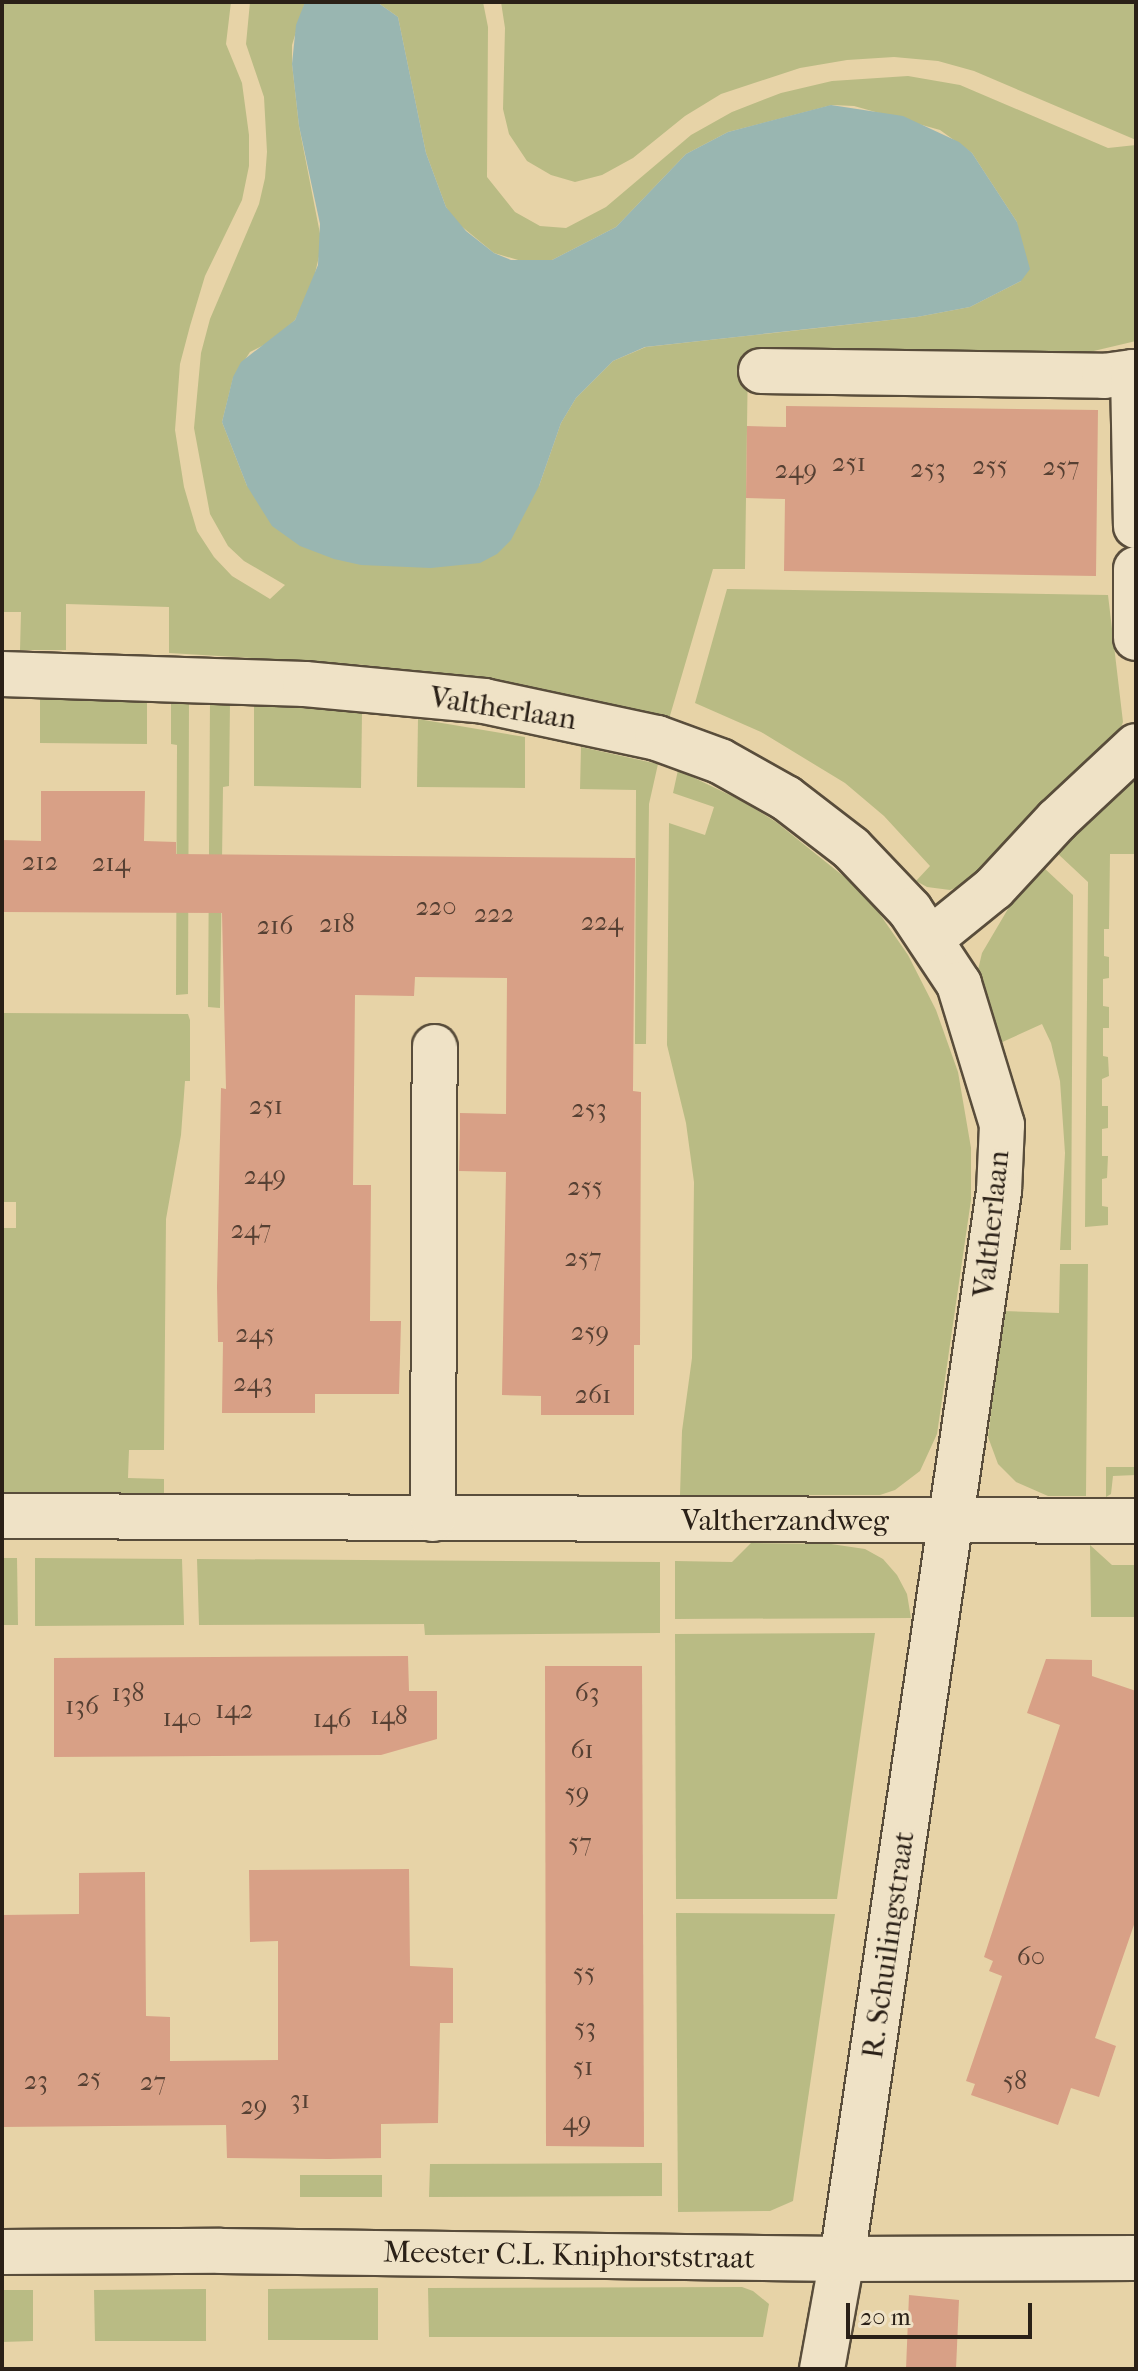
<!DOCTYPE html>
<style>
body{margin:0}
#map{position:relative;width:1138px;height:2371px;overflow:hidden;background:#e7d3a7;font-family:"IM FELL French Canon",serif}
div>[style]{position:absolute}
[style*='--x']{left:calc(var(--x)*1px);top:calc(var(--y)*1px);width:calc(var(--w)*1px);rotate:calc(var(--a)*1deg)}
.green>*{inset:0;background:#b9bb84}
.water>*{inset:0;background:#99b6b1}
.building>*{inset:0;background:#d8a086}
.roads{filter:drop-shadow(2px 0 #594d3b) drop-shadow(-2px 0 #594d3b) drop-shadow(0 2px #594d3b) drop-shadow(0 -2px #594d3b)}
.street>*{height:44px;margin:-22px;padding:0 22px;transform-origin:22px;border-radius:22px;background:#efe2c6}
span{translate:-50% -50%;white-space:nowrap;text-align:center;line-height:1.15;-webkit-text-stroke:6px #efe2c6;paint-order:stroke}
.number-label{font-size:26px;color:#564033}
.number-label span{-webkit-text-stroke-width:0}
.street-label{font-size:30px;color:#2a2017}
.frame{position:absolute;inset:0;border:4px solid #2a2017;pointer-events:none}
.scale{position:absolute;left:846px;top:2303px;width:186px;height:36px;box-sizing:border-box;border:4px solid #2a2017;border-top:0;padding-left:10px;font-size:24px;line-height:28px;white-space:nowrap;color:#2a2017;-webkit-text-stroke:6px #efe2c6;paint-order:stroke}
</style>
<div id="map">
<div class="green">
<i style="clip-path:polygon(2px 2px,231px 2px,226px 44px,242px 83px,249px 135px,249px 166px,242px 200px,205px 276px,190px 326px,180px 364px,175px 430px,184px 487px,197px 531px,214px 557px,232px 576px,270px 599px,285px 585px,244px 561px,228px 546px,210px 514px,194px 428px,201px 353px,210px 319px,259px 204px,265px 178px,267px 152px,264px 97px,246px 44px,250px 2px,305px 2px,292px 45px,292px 64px,299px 126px,322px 244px,312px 286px,295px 320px,270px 342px,250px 352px,233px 378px,222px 422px,247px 486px,539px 486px,561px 423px,576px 398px,613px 361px,646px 347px,917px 317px,970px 307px,1021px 281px,1017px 222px,972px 153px,940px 130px,854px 106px,832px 105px,728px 132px,686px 154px,616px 227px,552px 260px,525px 262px,494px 253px,455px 221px,446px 207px,426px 153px,398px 17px,377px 2px,483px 2px,488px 27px,487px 177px,515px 212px,540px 226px,566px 228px,606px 207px,691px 135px,732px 112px,781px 93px,832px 81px,908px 76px,960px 85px,1108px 148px,1136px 145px,1136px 341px,1064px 358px,748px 356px,745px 569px,713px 569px,669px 719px,587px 698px,365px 665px,169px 653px,169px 607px,66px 604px,66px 650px,20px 650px,21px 612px,2px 612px)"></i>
<i style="clip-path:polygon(501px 2px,1136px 2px,1136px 140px,974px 71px,938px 61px,894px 57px,847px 60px,800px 68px,721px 94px,685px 116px,633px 158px,602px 175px,575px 182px,551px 175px,527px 161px,509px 134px,503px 109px,505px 28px)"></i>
<i style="clip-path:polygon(727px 589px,1108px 595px,1123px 722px,1119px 733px,966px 884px,950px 890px,927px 887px,916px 881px,930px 866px,884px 816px,845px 783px,761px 732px,695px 703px)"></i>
<i style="clip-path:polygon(40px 698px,147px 699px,147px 744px,40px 743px)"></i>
<i style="clip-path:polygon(189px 700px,188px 994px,176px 995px,177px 745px,171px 744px,171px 701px)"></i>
<i style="clip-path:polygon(210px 701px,230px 703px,229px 786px,223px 787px,220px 1008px,208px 1007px)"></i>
<i style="clip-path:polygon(254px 704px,362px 713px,361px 788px,254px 786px)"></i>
<i style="clip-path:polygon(418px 719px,525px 737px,525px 788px,417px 787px)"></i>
<i style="clip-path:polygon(581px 747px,658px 764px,649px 804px,646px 1044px,635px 1044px,636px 790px,580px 789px)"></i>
<i style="clip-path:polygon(678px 770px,742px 801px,776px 822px,847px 879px,879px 913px,908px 955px,936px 1010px,958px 1072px,971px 1148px,971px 1200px,937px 1434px,920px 1471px,895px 1490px,880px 1495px,680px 1495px,682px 1431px,692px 1358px,694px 1182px,686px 1123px,667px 1045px,669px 823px,705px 835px,714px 807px,673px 793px)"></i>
<i style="clip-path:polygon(1136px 779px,1136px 854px,1110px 854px,1109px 929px,1104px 929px,1104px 956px,1109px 957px,1109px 978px,1103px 979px,1103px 1006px,1109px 1007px,1109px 1028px,1103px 1028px,1103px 1056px,1108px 1057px,1109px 1076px,1102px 1079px,1102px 1106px,1108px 1106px,1108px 1128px,1102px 1129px,1102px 1156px,1108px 1156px,1107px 1178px,1102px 1179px,1102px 1206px,1108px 1207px,1108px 1225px,1085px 1227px,1088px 882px,1057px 853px)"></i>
<i style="clip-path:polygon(1043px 867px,1073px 895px,1071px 1250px,1060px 1250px,1065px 1153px,1060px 1081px,1051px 1043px,1042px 1024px,998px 1044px,977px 974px,982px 953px,1015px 897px)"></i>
<i style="clip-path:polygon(2px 1013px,188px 1014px,190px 1020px,190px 1081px,185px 1081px,181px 1135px,166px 1219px,164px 1450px,129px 1450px,128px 1478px,164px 1479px,164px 1493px,2px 1493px,2px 1228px,16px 1228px,16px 1202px,2px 1202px)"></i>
<i style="clip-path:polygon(1060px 1264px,1088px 1264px,1086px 1496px,1048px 1496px,1016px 1482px,998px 1464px,988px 1437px,1003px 1311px,1059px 1313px)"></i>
<i style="clip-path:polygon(1106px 1467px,1136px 1467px,1136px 1475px,1113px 1476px,1111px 1494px,1106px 1497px)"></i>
<i style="clip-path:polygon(751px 1543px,831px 1544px,865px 1549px,883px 1559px,897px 1575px,907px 1594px,911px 1618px,675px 1619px,675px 1561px,732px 1562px)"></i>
<i style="clip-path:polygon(1090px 1545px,1112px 1565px,1136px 1565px,1136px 1617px,1091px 1617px)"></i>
<i style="clip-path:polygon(2px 1558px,17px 1558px,18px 1625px,2px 1625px)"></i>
<i style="clip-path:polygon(35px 1558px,182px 1559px,184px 1625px,35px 1626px)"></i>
<i style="clip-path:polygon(197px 1559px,660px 1562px,660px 1633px,425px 1635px,424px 1624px,199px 1625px)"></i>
<i style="clip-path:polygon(875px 1633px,837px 1899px,676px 1899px,675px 1634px)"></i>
<i style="clip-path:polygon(676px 1913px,835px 1914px,793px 2201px,770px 2211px,678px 2212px)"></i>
<i style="clip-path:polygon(662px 2163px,662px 2196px,429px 2197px,430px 2164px)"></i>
<i style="clip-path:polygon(300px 2175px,382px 2175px,382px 2197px,300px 2197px)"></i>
<i style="clip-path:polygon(742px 2287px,753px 2291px,769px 2304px,763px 2337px,429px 2337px,428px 2288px)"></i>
<i style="clip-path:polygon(378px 2288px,378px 2340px,268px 2340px,268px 2289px)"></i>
<i style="clip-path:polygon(206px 2289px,206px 2341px,95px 2341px,94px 2290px)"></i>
<i style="clip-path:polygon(2px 2290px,33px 2290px,33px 2341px,2px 2342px)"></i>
</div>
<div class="water">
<i style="clip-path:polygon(305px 2px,377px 2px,398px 17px,426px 153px,446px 207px,466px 231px,494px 253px,511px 260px,552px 260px,616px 227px,686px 154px,728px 132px,831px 105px,903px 116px,959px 142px,972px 153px,1017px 222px,1030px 269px,1021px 281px,970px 307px,917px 317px,645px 347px,613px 361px,576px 398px,561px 423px,539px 486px,511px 540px,497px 554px,480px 563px,431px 568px,361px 565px,334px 559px,300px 546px,272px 526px,247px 486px,222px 422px,233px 377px,241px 362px,295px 320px,318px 265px,320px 224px,299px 126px,292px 64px,296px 25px)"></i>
</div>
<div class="building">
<i style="clip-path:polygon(786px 406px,1098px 410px,1096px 576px,784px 571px,785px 499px,746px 498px,747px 426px,786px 427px)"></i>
<i style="clip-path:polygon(41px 791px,145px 791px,144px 841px,176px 842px,176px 854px,635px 858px,633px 1091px,641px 1092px,640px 1345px,634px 1345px,634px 1415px,541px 1415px,541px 1396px,502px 1395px,506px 1172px,459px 1171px,460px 1133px,460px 1113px,506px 1114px,507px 978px,415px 977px,414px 996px,355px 995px,353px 1185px,371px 1185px,370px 1321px,401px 1321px,399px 1394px,315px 1394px,315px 1413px,222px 1413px,223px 1342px,218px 1342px,217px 1287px,221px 1088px,226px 1089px,222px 913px,2px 912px,2px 840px,41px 841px)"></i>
<i style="clip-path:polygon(408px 1656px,409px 1691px,437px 1691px,437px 1739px,381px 1755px,54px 1757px,54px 1658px)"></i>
<i style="clip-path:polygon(1046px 1659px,1092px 1660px,1092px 1676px,1136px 1691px,1136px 1919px,1095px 2038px,1116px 2046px,1099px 2097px,1071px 2088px,1058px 2125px,971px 2095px,975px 2084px,966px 2081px,1002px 1976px,989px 1971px,993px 1961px,984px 1957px,1060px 1725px,1027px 1713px)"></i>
<i style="clip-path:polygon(545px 1666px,642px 1666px,644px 2147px,546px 2146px)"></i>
<i style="clip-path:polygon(409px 1869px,410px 1966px,453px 1968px,453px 2023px,440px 2023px,438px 2123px,381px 2124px,381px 2158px,329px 2159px,227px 2158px,226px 2125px,2px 2127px,2px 1915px,79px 1914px,79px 1873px,145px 1872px,146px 2016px,170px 2017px,170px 2061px,278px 2060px,278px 1941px,250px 1942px,249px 1870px)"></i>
<i style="clip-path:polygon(909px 2295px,959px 2300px,956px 2369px,906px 2369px)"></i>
</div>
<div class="roads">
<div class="street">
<i style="--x:761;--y:371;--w:343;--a:0.8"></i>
<i style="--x:1104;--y:376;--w:29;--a:-8"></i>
<i style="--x:1133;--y:372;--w:154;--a:88.9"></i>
<i style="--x:1136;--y:569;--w:69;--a:90"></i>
<i style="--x:2;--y:674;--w:303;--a:1.9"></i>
<i style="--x:305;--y:684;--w:180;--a:5.4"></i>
<i style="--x:484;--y:701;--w:177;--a:12.1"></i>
<i style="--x:657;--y:738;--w:67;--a:20.1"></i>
<i style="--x:720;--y:761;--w:76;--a:29.3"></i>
<i style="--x:786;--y:798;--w:82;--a:37.6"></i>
<i style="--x:851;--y:848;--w:86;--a:46.4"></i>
<i style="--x:910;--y:910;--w:89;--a:56.5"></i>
<i style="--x:959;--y:984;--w:147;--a:73"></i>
<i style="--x:1002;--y:1125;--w:66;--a:92.6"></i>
<i style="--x:999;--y:1191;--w:1079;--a:98.36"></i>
<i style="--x:842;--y:2259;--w:112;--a:100.3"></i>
<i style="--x:931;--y:939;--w:81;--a:-39"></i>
<i style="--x:994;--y:888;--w:93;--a:-47.2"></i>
<i style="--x:1057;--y:820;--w:108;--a:-43.1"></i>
<i style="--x:2;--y:1516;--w:1134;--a:0.25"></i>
<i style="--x:433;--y:1519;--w:472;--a:-89.8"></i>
<i style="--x:2;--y:2252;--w:219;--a:-0.3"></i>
<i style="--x:221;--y:2251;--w:621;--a:0.74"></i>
<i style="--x:842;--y:2259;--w:294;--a:-0.2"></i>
</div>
</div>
<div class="number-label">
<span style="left:849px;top:463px">251</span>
<span style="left:990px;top:466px">255</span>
<span style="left:1061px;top:467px">257</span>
<span style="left:928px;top:469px">253</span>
<span style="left:796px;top:470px">249</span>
<span style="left:40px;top:862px">212</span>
<span style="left:111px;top:863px">214</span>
<span style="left:436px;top:907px">220</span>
<span style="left:494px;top:914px">222</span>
<span style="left:602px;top:922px">224</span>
<span style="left:337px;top:924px">218</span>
<span style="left:275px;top:926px">216</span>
<span style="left:266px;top:1106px">251</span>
<span style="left:589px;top:1109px">253</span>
<span style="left:265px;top:1176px">249</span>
<span style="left:585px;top:1187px">255</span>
<span style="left:251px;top:1230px">247</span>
<span style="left:583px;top:1258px">257</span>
<span style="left:590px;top:1332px">259</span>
<span style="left:255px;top:1334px">245</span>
<span style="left:253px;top:1383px">243</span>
<span style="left:593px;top:1395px">261</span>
<span style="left:128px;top:1693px">138</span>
<span style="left:587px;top:1693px">63</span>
<span style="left:82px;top:1706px">136</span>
<span style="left:234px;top:1710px">142</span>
<span style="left:389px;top:1716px">148</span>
<span style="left:182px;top:1718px">140</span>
<span style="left:332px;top:1719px">146</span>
<span style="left:582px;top:1750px">61</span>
<span style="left:577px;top:1793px">59</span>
<span style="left:580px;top:1843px">57</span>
<span style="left:1031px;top:1957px">60</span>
<span style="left:584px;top:1973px">55</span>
<span style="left:585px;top:2028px">53</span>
<span style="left:583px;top:2067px">51</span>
<span style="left:89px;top:2078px">25</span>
<span style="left:36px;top:2081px">23</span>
<span style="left:1015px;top:2081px">58</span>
<span style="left:153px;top:2082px">27</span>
<span style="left:300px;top:2100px">31</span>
<span style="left:254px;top:2106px">29</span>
<span style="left:577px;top:2122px">49</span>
</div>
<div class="street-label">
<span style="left:503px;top:709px;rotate:9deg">Valtherlaan</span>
<span style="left:992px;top:1224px;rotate:-84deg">Valtherlaan</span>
<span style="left:785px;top:1521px">Valtherzandweg</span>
<span style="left:889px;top:1945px;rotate:-82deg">R. Schuilingstraat</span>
<span style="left:569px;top:2256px;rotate:1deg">Meester C.L. Kniphorststraat</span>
</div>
<div class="frame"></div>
<div class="scale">20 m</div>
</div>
